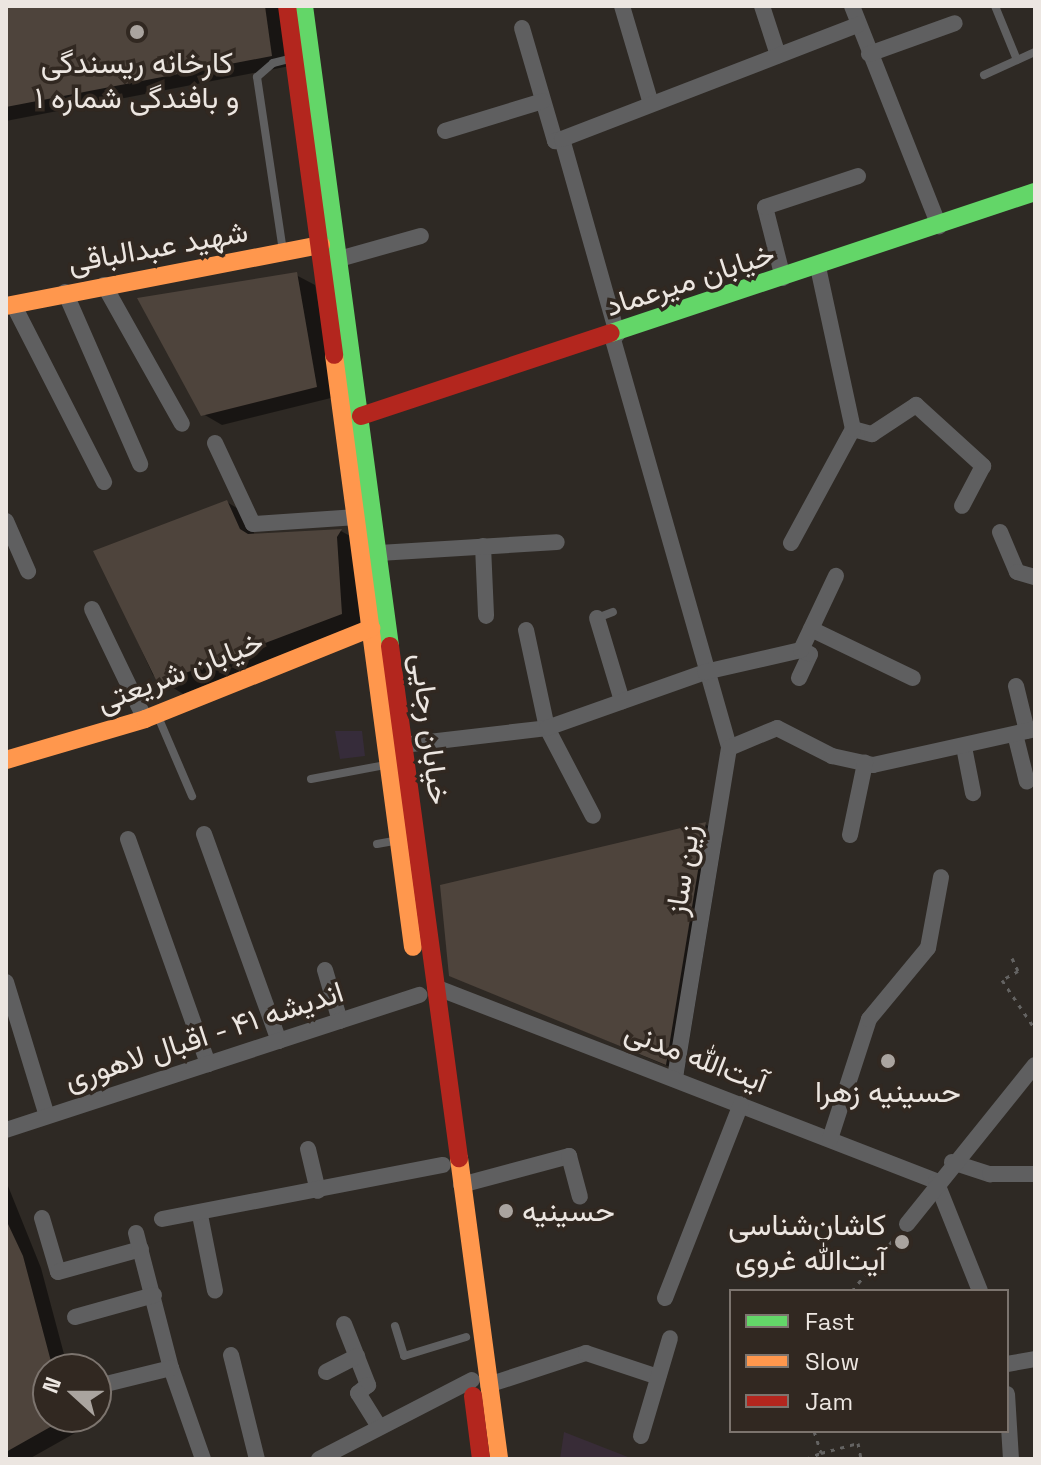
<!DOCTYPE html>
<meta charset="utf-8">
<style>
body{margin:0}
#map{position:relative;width:1041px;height:1465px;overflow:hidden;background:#2e2924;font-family:"Space Grotesk",Vazirmatn,sans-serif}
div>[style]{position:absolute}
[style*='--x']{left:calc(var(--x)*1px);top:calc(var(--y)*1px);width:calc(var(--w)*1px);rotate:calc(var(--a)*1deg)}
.commercial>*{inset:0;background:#362c3a}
.medical>*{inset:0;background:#382c37}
.shadow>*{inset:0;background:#0007}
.building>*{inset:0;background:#4e443c}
.path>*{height:3px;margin-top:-1.5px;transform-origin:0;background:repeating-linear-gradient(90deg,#646362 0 4px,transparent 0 10px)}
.lane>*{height:8px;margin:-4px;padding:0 4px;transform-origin:4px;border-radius:4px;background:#5f5f60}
.street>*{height:16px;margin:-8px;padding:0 8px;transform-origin:8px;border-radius:8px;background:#5f5f60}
.fast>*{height:18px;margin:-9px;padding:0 9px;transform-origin:9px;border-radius:9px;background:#63d668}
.slow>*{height:18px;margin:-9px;padding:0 9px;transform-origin:9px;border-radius:9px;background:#ff974d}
.jam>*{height:18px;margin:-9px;padding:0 9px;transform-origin:9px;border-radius:9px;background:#b3261e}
.dots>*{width:22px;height:22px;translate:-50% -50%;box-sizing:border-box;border:4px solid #312821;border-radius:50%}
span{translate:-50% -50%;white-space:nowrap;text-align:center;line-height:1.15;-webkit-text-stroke:7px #312821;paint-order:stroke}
.poi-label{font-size:30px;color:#ece6e1}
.left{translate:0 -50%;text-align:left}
.right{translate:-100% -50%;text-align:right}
.street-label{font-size:30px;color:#ece6e1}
.frame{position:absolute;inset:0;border:8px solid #ece6e1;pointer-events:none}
.legend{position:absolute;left:729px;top:1289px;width:280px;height:144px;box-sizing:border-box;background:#312821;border:2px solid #7c746e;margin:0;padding:10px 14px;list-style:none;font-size:24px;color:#ece6e1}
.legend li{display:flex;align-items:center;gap:16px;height:40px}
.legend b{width:40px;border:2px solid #7c746e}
.north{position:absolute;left:32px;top:1353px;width:80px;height:80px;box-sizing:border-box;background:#312821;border:2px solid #7c746e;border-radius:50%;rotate:291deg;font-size:22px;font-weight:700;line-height:32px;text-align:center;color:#ece6e1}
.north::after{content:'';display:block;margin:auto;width:28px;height:36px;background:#aaa49f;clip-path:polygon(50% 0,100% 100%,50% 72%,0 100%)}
</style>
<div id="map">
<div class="commercial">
<i style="clip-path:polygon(335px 731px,362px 731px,365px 756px,340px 759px)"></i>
</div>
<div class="medical">
<i style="clip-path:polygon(564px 1432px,633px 1459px,560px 1459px)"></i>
</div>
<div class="shadow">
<i style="clip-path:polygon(6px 6px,281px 6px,290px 66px,6px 121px)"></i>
<i style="clip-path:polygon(296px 275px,315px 285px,335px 397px,222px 425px,203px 414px)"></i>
<i style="clip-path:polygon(227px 502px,245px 513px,255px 535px,341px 531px,359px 541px,360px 624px,183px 694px,153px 675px,96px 552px)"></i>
<i style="clip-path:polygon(705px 824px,723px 835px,684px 1073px,451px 975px)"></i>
<i style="clip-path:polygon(6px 1181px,41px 1268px,68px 1369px,48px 1369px,48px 1417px,81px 1417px,84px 1428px,29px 1459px,6px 1459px)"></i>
</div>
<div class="building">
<i style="clip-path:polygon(6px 6px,265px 6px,272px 56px,6px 107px)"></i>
<i style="clip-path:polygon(297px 272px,317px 387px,201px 416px,137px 298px)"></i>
<i style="clip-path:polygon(227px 500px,240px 529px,248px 534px,342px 529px,337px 537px,342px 614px,180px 675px,169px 685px,158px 684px,93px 551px)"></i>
<i style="clip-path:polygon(706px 822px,666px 1065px,449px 976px,440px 885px)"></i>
<i style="clip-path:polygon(8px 1224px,23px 1256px,53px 1369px,48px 1369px,48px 1417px,68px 1417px,6px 1452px)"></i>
</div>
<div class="path">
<i style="--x:1012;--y:958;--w:14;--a:65"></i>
<i style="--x:1018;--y:971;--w:18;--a:151"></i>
<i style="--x:1002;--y:980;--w:59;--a:56"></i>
<i style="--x:852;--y:1291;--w:70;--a:-51.3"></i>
<i style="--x:814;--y:1431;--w:23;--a:72"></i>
<i style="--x:821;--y:1453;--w:38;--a:-15"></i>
<i style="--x:858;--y:1443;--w:16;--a:79"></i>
<i style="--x:806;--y:1459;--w:16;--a:-22"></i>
</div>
<div class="lane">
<i style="--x:995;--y:6;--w:58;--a:67.8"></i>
<i style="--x:984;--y:75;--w:56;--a:-24.3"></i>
<i style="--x:283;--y:251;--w:176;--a:-98.5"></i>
<i style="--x:257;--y:77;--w:21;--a:-41"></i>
<i style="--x:273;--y:63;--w:16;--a:-14"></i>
<i style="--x:597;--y:618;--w:17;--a:-21"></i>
<i style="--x:159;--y:719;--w:84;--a:66.8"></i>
<i style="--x:311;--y:779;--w:75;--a:-10.7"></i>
<i style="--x:377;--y:844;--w:17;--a:-10"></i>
<i style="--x:395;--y:1326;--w:31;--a:73"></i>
<i style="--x:404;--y:1356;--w:65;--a:-17"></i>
</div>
<div class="street">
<i style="--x:622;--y:6;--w:102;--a:73.5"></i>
<i style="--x:762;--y:6;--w:52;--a:71.9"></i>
<i style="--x:852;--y:6;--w:237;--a:68.4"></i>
<i style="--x:522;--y:28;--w:118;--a:73.7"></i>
<i style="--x:555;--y:141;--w:7;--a:-16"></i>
<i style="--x:562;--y:139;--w:203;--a:74.2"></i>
<i style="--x:869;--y:54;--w:91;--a:-19.8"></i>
<i style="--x:445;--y:131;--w:102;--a:-17"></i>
<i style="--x:562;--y:139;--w:317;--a:-21.1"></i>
<i style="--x:339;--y:259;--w:85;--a:-15.7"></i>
<i style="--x:783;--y:278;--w:73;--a:-104.2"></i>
<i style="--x:765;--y:207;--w:98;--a:-18.4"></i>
<i style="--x:104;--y:285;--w:159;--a:60.7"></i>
<i style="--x:65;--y:292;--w:188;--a:66.4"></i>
<i style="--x:13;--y:304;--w:200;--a:62.9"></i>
<i style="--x:612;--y:336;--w:428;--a:74.1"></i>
<i style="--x:729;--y:748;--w:334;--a:99.3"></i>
<i style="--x:853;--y:429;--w:20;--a:15"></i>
<i style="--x:872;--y:434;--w:53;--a:-33.4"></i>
<i style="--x:916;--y:405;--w:91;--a:42.3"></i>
<i style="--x:983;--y:466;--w:45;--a:117.7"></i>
<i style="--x:215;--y:443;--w:89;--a:64.9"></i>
<i style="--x:253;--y:524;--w:104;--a:-3.9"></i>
<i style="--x:6;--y:521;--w:55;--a:66.3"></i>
<i style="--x:1000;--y:532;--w:43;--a:67"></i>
<i style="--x:1017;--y:572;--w:19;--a:16"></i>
<i style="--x:791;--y:543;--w:130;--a:-61.5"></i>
<i style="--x:853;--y:429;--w:166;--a:-102.2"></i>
<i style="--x:483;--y:546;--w:70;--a:87.5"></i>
<i style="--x:379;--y:553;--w:178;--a:-3.5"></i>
<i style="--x:92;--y:609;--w:122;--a:64.3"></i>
<i style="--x:597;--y:618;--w:87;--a:73.2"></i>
<i style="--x:811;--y:629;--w:113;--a:25.7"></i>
<i style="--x:526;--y:630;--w:100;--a:77.9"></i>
<i style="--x:547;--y:728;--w:99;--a:62.4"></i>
<i style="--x:799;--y:678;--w:26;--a:-65"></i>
<i style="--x:810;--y:654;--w:10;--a:-156"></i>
<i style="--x:1016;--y:686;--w:46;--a:76.3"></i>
<i style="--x:1015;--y:734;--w:49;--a:76"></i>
<i style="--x:403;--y:745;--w:145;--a:-6.7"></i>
<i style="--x:547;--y:728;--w:168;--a:-19.5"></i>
<i style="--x:705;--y:672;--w:98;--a:-12.9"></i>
<i style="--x:801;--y:650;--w:82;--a:-64.7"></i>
<i style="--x:964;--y:747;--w:47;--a:78.9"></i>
<i style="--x:729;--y:748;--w:52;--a:-22.6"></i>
<i style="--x:777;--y:728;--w:62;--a:27"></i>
<i style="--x:832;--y:756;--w:42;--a:12.4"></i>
<i style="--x:873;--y:765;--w:166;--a:-12.5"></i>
<i style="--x:204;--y:834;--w:220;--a:70.1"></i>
<i style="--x:850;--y:835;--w:74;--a:-78.2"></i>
<i style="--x:128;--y:839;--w:239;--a:70.4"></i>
<i style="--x:325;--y:970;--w:53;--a:73.6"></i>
<i style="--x:6;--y:982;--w:140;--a:73"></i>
<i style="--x:435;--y:987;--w:537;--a:21.17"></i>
<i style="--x:6;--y:1130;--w:435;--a:-18.1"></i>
<i style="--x:830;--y:1139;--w:126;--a:-72"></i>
<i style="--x:869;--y:1019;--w:92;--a:-50.3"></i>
<i style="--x:928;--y:948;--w:72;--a:-79.6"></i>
<i style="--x:308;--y:1149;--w:43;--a:76.6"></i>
<i style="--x:952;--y:1162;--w:40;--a:18"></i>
<i style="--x:990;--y:1174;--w:45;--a:0"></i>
<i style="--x:936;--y:1181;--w:118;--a:68.2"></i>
<i style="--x:461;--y:1185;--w:112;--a:-15"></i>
<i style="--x:569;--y:1156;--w:42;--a:75"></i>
<i style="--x:200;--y:1215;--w:77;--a:78.8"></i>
<i style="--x:42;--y:1218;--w:56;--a:73.5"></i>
<i style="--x:58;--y:1272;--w:86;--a:-15.5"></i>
<i style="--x:162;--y:1219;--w:286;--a:-10.9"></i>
<i style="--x:907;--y:1224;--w:204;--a:-51.2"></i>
<i style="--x:136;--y:1233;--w:139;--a:75.5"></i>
<i style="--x:171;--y:1368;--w:96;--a:70.6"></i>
<i style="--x:665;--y:1298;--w:208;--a:-68.6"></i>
<i style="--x:75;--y:1317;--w:82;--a:-15.6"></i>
<i style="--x:344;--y:1324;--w:66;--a:68.5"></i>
<i style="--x:368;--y:1385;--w:13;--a:141"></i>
<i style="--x:358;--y:1393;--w:40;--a:58"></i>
<i style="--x:231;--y:1355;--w:107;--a:76"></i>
<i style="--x:1007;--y:1364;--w:28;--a:-10"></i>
<i style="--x:326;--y:1372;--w:35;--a:-27"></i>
<i style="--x:106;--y:1384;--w:67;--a:-13.8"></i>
<i style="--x:488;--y:1385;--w:103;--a:-18.1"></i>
<i style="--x:586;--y:1353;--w:76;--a:18.4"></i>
<i style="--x:1007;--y:1394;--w:65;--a:86.5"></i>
<i style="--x:641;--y:1436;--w:102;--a:-73.5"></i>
<i style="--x:319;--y:1459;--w:172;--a:-27.3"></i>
</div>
<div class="fast">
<i style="--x:304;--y:6;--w:646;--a:82.35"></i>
<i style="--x:611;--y:333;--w:447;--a:-18.4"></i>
</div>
<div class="slow">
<i style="--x:6;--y:306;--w:321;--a:-11"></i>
<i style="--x:334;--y:355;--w:597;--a:82.4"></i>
<i style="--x:6;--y:760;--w:145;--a:-16.4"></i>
<i style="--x:145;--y:719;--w:244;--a:-21.9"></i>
<i style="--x:459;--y:1158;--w:304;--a:82.4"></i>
</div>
<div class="jam">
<i style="--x:287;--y:6;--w:352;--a:82.3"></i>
<i style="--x:361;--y:416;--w:263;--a:-18.4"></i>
<i style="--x:390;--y:646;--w:517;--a:82.32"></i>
<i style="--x:473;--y:1396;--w:64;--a:82.8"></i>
</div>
<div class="dots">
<i style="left:137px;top:32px;background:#aaa49f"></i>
<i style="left:888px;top:1061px;background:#aaa49f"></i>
<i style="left:506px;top:1211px;background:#aaa49f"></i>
<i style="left:902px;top:1242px;background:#aaa49f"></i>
</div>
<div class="poi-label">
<span style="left:137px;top:80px">کارخانه ریسندگی<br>و بافندگی شماره ۱</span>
<span style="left:888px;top:1092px">حسینیه زهرا</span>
<span class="left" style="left:522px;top:1211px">حسینیه</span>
<span class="right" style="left:886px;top:1242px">کاشان‌شناسی<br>آیت‌الله غروی</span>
</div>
<div class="street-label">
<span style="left:158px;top:247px;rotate:-10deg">شهید عبدالباقی</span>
<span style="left:690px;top:280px;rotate:-18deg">خیابان میرعماد</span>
<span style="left:180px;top:672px;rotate:-21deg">خیابان شریعتی</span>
<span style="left:430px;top:729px;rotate:83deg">خیابان رجایی</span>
<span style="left:683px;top:870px;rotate:-81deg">زین ساز</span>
<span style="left:204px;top:1036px;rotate:-18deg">اندیشه ۴۱ - اقبال لاهوری</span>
<span style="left:696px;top:1057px;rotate:21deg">آیت‌الله مدنی</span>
</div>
<div class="frame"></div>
<ul class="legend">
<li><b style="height:10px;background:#63d668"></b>Fast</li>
<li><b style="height:10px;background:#ff974d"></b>Slow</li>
<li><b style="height:10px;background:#b3261e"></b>Jam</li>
</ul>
<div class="north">N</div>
</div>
